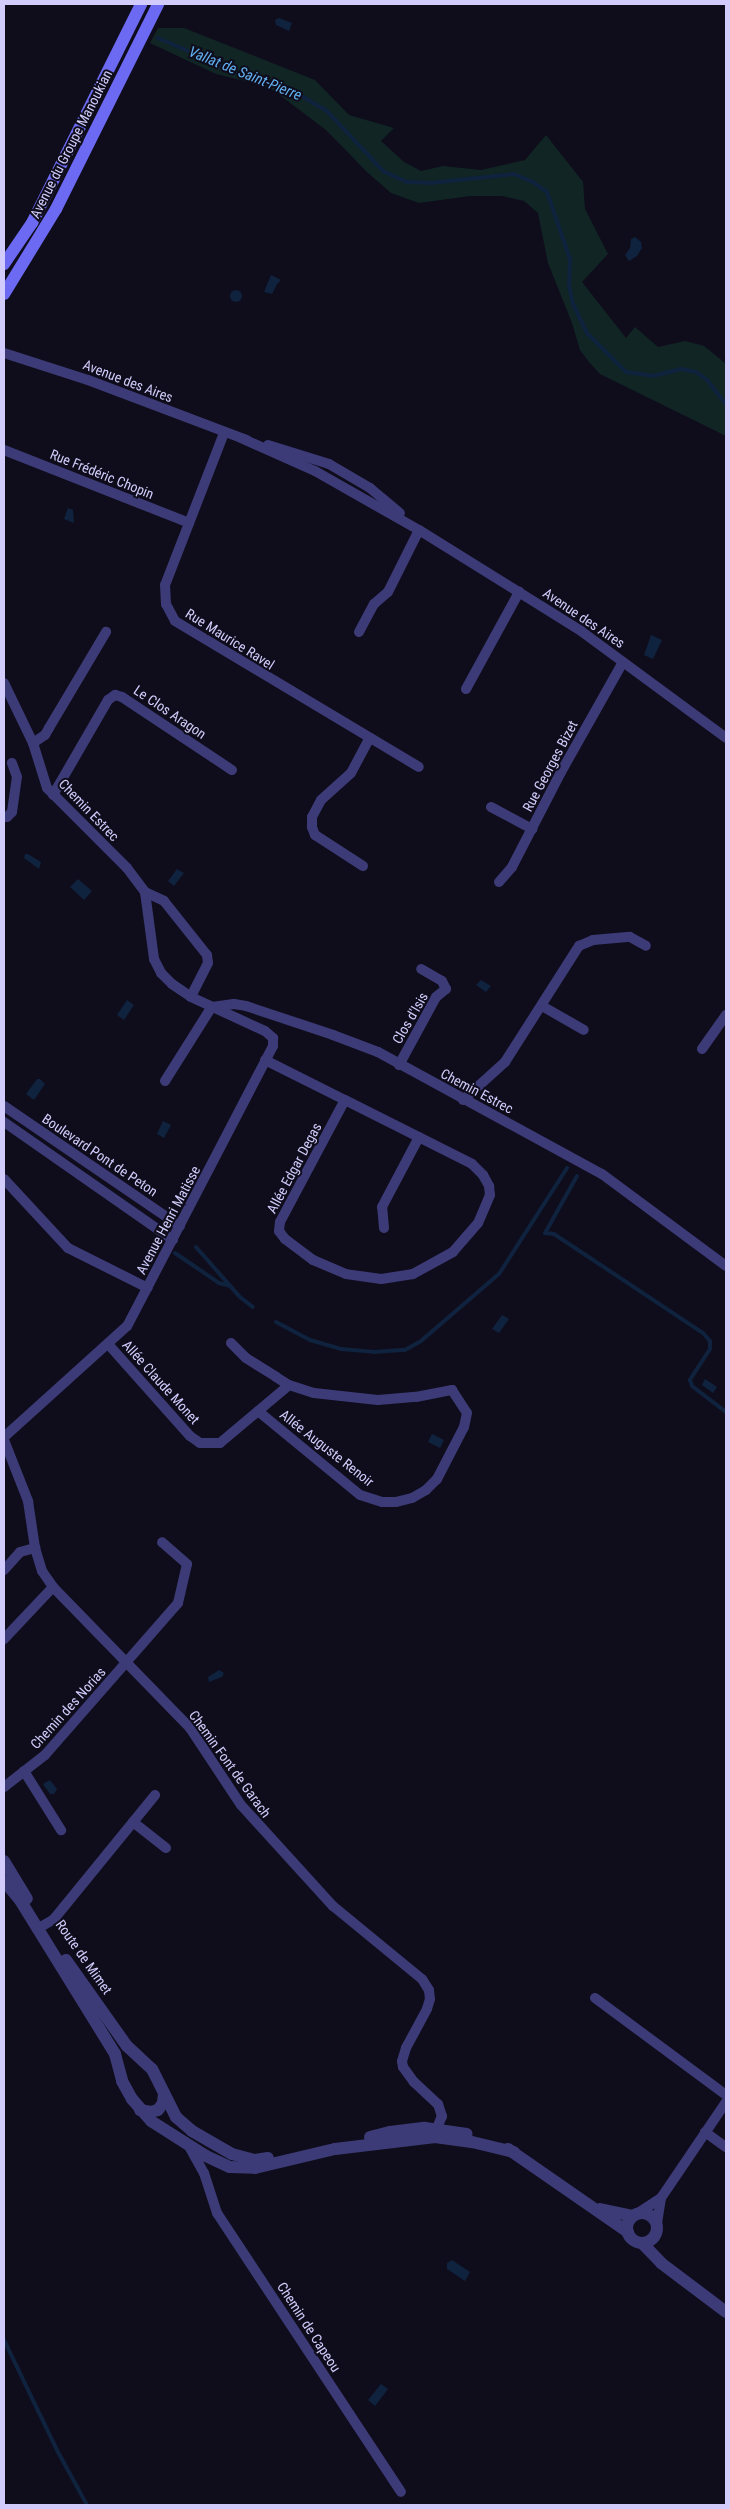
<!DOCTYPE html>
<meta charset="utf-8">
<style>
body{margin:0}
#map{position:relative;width:730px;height:2509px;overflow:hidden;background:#0f0d1c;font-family:"Roboto Condensed",sans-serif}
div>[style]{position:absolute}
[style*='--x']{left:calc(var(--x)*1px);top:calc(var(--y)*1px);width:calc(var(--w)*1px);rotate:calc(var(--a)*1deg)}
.green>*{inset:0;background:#102524}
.water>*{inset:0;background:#0f223e}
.round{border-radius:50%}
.stream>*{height:4px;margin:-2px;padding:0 2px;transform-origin:2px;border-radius:2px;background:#0f223e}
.minor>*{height:10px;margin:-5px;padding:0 5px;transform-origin:5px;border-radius:5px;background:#3d3b77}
.tertiary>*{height:12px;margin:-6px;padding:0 6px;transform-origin:6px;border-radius:6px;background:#3d3b77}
.tertiary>.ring{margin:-6px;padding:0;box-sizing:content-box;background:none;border:12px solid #3d3b77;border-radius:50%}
.secondary>*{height:12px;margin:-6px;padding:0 6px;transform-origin:6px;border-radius:6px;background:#6c6af3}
span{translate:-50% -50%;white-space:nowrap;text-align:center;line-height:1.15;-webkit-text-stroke:4px #0f0d1c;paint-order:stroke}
.street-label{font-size:14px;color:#d1ccfb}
.water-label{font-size:15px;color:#62b1f2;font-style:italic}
.frame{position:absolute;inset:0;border:5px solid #d1ccfb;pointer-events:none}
</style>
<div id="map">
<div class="green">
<i style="clip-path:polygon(158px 28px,184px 28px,315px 80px,349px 115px,394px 128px,381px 141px,404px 162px,421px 171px,443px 166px,481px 170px,525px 160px,546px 135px,583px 182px,585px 209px,608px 254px,582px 282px,626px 338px,635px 327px,658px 347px,685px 341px,704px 346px,725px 363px,726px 436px,600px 374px,589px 362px,580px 350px,572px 323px,548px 263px,538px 213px,524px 201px,502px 196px,470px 196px,419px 203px,391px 193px,367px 172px,326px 130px,269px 87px,216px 74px,150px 43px)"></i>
</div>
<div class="water">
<i style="clip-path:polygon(279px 18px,292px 23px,289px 31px,276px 25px,275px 20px)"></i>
<i style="clip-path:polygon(635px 237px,641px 242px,642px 248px,637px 256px,629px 261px,625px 255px,630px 248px,631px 239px)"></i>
<i style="clip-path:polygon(271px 275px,281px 280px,277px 284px,272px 294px,264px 292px)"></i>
<i class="round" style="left:230px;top:290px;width:12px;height:12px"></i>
<i style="clip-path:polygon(68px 508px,73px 510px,74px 523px,64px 519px)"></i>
<i style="clip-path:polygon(651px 635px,662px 640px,653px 659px,644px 655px)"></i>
<i style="clip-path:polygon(25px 854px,28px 854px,41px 862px,39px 869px,24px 858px)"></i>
<i style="clip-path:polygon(177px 869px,184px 873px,174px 886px,168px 881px)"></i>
<i style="clip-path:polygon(78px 879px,92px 891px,84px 900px,70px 887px)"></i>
<i style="clip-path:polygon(481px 980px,491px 986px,486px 992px,476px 985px)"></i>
<i style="clip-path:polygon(127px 1000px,134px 1005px,124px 1020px,117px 1015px)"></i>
<i style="clip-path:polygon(37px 1079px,40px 1079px,45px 1084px,34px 1100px,26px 1094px)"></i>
<i style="clip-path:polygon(163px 1121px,171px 1125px,164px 1138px,157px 1134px)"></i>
<i style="clip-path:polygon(502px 1315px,509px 1319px,499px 1333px,492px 1329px)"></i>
<i style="clip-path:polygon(705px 1379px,717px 1387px,713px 1393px,702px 1385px)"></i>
<i style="clip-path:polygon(432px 1434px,444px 1440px,440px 1448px,428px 1442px)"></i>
<i style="clip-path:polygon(219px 1670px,224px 1673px,222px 1677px,209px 1682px,208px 1677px)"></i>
<i style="clip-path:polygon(50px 1780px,57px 1789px,54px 1794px,50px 1794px,43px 1784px)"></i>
<i style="clip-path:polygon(452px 2260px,470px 2272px,465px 2281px,447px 2269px,447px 2263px)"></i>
<i style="clip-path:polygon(381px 2384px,388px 2389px,375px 2406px,368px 2400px)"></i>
</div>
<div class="stream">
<i style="--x:158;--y:38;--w:90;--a:23.4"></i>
<i style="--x:241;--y:74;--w:51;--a:17"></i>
<i style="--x:290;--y:89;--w:43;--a:30.7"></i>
<i style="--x:327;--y:111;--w:82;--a:47"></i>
<i style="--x:383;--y:171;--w:26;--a:25"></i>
<i style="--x:407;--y:182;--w:23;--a:2"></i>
<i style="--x:430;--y:183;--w:84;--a:-6.1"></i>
<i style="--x:514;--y:174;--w:21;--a:23"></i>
<i style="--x:533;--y:182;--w:17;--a:36"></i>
<i style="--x:547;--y:192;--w:71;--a:71.1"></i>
<i style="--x:570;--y:259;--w:27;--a:92"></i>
<i style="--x:569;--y:286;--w:18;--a:77"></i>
<i style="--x:573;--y:304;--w:32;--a:64"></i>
<i style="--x:587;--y:333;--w:55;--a:45"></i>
<i style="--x:626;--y:372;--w:27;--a:8"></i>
<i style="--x:653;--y:376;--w:29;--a:-14"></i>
<i style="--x:681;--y:369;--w:15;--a:11"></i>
<i style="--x:696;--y:372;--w:14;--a:36"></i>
<i style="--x:707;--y:380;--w:31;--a:52"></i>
<i style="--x:577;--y:1176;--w:65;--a:119.3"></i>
<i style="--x:545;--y:1233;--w:9;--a:6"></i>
<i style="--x:554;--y:1234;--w:179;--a:33.6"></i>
<i style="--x:703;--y:1333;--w:11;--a:49"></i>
<i style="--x:710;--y:1341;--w:8;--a:90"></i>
<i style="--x:710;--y:1349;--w:37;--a:123"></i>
<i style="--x:690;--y:1380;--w:6;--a:72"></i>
<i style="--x:692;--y:1386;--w:43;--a:37.4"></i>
<i style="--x:196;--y:1247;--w:67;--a:48.7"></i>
<i style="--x:240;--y:1297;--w:16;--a:38"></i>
<i style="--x:175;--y:1253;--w:53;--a:34.3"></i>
<i style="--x:219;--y:1283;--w:11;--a:15"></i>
<i style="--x:276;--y:1322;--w:38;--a:28"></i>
<i style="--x:310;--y:1340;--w:32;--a:16"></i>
<i style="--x:341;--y:1349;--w:33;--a:5"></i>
<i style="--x:374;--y:1352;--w:31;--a:-4"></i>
<i style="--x:405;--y:1350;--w:18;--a:-29"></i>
<i style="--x:421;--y:1341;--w:103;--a:-40.7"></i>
<i style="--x:499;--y:1274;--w:126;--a:-57.3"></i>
<i style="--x:4;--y:2340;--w:124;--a:64.3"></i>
<i style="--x:58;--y:2452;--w:60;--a:61.3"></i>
</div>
<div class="minor">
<i style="--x:4;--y:353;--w:88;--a:17.8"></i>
<i style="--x:88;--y:380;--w:170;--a:20.7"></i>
<i style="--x:224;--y:433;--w:163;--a:111.2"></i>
<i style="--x:165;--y:585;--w:19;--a:87"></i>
<i style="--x:166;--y:604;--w:19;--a:62"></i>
<i style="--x:175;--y:621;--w:284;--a:30.9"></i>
<i style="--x:241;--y:438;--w:81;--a:24"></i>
<i style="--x:315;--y:471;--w:120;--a:29.6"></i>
<i style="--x:419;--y:530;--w:191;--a:31.9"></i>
<i style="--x:581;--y:631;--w:180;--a:36.4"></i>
<i style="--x:268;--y:445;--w:64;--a:17.3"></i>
<i style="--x:329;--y:464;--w:48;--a:30.3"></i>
<i style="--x:370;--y:488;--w:39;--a:40"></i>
<i style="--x:4;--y:450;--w:199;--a:21.5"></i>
<i style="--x:359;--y:632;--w:32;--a:-62"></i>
<i style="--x:374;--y:604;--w:18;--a:-41"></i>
<i style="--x:388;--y:592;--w:69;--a:-63.4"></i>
<i style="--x:4;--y:683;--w:67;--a:64.2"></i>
<i style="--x:33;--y:743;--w:47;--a:72.7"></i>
<i style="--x:47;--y:788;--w:113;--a:45"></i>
<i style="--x:127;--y:868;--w:30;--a:53"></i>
<i style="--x:145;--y:892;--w:68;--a:82.3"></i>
<i style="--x:154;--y:959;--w:16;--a:63"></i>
<i style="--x:161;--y:973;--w:16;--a:45"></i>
<i style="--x:172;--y:984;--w:23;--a:34"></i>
<i style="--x:191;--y:997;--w:81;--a:24.7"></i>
<i style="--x:265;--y:1031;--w:11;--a:41"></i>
<i style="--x:273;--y:1038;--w:8;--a:90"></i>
<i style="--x:273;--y:1046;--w:316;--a:117.5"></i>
<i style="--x:127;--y:1326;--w:166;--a:137.9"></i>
<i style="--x:466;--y:689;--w:111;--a:-61.3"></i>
<i style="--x:33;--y:743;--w:14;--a:-34"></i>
<i style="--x:45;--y:735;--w:8;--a:-60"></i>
<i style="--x:49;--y:728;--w:112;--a:-59.3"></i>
<i style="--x:53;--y:795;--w:110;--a:-59.9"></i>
<i style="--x:108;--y:700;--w:9;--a:-36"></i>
<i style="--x:115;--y:695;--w:7;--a:16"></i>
<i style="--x:122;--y:697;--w:132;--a:33.6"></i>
<i style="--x:491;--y:807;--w:47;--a:28.2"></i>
<i style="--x:4;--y:817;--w:3;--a:0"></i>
<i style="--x:7;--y:817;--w:7;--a:-45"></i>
<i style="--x:12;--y:812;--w:35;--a:-82"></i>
<i style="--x:17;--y:777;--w:15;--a:-110"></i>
<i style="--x:363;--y:866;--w:57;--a:-147.1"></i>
<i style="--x:315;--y:835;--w:9;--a:-111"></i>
<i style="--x:312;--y:827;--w:10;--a:-90"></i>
<i style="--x:312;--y:817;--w:19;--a:-62"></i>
<i style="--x:321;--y:800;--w:40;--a:-42"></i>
<i style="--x:351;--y:773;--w:40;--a:-62"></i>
<i style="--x:499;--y:882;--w:20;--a:-49"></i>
<i style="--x:512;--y:867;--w:107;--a:-62.7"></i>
<i style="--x:561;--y:772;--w:126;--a:-60.6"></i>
<i style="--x:145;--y:892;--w:21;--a:25"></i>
<i style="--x:164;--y:901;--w:69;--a:51.5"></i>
<i style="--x:207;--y:955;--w:8;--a:83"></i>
<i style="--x:208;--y:963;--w:38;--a:117"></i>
<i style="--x:542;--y:1006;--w:48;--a:29.7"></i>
<i style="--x:212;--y:1007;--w:22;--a:-8"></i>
<i style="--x:234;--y:1004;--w:12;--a:9"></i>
<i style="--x:246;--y:1006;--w:92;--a:18.4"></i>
<i style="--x:333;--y:1035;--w:48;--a:20.7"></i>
<i style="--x:378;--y:1052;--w:255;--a:28.6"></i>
<i style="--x:602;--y:1174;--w:154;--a:36.6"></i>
<i style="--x:702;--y:1049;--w:42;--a:-54.8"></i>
<i style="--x:265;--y:1060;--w:89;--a:26.6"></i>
<i style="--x:345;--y:1100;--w:142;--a:26.7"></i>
<i style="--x:472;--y:1164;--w:16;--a:45"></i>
<i style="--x:483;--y:1175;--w:13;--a:61"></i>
<i style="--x:489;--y:1186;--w:9;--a:84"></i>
<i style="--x:490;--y:1195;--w:30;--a:113"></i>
<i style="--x:478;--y:1223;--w:38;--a:131"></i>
<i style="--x:453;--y:1252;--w:46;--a:151.2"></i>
<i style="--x:413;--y:1274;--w:32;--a:171"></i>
<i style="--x:381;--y:1279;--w:35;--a:-172"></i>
<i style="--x:346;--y:1274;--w:36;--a:-157"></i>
<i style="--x:313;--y:1260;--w:35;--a:-143"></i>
<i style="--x:285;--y:1239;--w:10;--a:-127"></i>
<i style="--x:279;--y:1231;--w:9;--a:-84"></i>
<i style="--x:280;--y:1222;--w:138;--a:-62"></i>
<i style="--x:399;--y:1065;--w:77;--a:-61.4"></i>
<i style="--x:436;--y:997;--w:13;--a:-39"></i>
<i style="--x:446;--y:989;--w:9;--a:-117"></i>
<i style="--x:442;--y:981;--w:24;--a:-150"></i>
<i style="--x:165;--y:1081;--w:86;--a:-57.8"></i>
<i style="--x:463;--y:1100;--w:57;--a:-42.1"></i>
<i style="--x:505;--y:1062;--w:138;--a:-57.5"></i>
<i style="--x:579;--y:946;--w:15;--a:-23"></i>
<i style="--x:593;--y:940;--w:37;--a:-5"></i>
<i style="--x:630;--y:937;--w:18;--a:29"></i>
<i style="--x:4;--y:1106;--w:213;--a:34.3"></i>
<i style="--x:4;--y:1122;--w:206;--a:34.9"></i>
<i style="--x:4;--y:1179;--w:94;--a:47.2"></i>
<i style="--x:68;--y:1248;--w:89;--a:26.6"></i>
<i style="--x:384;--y:1228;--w:21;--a:-95"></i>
<i style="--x:382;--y:1207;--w:79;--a:-62.1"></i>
<i style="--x:231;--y:1343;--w:21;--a:45"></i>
<i style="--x:246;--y:1358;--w:36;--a:32"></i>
<i style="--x:276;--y:1377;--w:15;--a:32"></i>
<i style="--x:289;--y:1385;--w:26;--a:18"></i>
<i style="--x:314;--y:1393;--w:64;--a:6.2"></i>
<i style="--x:378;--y:1400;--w:38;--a:-5"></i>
<i style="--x:416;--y:1397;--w:37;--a:-11"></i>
<i style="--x:452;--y:1390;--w:27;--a:57"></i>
<i style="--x:467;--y:1413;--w:14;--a:102"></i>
<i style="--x:464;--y:1427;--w:59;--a:117.4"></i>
<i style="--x:437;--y:1479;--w:16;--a:135"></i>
<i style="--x:426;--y:1490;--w:16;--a:150"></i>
<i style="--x:412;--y:1498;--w:16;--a:166"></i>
<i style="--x:396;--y:1502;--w:14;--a:180"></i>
<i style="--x:382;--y:1502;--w:23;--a:-162"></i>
<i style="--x:360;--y:1495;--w:132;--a:-140.5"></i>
<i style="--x:108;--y:1344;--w:123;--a:48.3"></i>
<i style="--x:190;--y:1436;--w:12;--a:35"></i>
<i style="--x:200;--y:1443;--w:20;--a:0"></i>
<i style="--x:220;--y:1443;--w:90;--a:-40"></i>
<i style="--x:4;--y:1440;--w:66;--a:68.5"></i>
<i style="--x:28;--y:1501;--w:48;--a:81.5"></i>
<i style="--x:35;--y:1548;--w:24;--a:73"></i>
<i style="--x:42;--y:1571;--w:19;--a:55"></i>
<i style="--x:53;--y:1587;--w:197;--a:45.8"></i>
<i style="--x:190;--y:1728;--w:92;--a:56.5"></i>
<i style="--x:241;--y:1805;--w:137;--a:47.7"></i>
<i style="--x:333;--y:1906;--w:115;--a:39.4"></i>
<i style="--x:422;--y:1979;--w:13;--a:58"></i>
<i style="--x:429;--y:1990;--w:9;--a:84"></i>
<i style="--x:430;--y:1999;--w:10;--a:107"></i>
<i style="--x:427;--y:2009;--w:44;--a:118.3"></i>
<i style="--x:406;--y:2048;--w:14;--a:107"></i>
<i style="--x:402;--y:2061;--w:6;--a:81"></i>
<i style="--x:403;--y:2067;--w:19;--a:54"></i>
<i style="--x:414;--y:2082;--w:33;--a:43"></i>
<i style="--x:438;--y:2104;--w:13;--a:72"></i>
<i style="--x:442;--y:2116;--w:13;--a:113"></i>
<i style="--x:4;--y:1570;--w:24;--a:-48"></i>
<i style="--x:20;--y:1552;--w:16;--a:-15"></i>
<i style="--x:4;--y:1639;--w:71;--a:-46.7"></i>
<i style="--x:24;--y:1771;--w:70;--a:57.9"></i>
<i style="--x:4;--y:1787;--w:52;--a:-38"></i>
<i style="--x:45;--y:1755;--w:202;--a:-48.8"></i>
<i style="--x:178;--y:1603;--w:40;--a:-77"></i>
<i style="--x:187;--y:1564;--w:33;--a:-139"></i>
<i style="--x:133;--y:1822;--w:42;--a:38.2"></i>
<i style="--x:37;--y:1929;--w:20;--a:-30"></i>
<i style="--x:54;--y:1919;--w:160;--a:-50.8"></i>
<i style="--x:595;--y:1998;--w:163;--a:36.5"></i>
<i style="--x:705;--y:2132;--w:26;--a:36"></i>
<i style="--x:190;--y:2148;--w:29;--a:61"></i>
<i style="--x:204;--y:2173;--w:42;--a:72"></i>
<i style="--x:217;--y:2213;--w:334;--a:56.6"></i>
<i style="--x:661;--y:2198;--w:116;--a:-55.9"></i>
<i style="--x:638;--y:2213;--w:27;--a:-33"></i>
<i style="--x:661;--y:2198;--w:26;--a:99"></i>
</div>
<div class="tertiary">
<i style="--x:4;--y:1861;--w:44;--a:58.8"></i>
<i style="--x:4;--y:1881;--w:25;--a:50"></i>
<i style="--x:20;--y:1900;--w:181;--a:58.3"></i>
<i style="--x:115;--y:2054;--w:28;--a:75"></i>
<i style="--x:122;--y:2081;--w:21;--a:61"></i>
<i style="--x:132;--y:2099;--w:29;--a:49"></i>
<i style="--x:151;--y:2121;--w:65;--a:32.5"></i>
<i style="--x:206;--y:2156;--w:26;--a:25"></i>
<i style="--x:230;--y:2167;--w:25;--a:2"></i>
<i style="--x:255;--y:2168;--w:82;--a:-13.4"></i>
<i style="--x:335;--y:2149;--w:101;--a:-6.8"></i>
<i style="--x:435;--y:2137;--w:37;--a:8"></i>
<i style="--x:472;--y:2142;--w:43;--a:13.4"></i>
<i style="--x:66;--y:1960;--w:105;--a:54.7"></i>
<i style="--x:127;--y:2046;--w:34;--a:43"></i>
<i style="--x:152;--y:2069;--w:54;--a:63.4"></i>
<i style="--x:176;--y:2117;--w:21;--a:41"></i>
<i style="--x:192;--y:2131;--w:46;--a:29.9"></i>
<i style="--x:232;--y:2154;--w:24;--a:15"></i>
<i style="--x:255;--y:2160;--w:13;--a:-9"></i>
<i style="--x:140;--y:2110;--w:11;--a:10"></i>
<i style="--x:151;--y:2112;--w:7;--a:-16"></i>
<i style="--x:158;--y:2110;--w:9;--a:-54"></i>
<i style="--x:163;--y:2103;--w:9;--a:-84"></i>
<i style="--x:370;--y:2137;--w:21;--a:-14"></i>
<i style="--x:390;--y:2132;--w:35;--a:-7"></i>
<i style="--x:425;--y:2128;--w:42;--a:8.1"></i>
<i style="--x:508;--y:2149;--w:146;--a:34.7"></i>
<i style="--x:600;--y:2209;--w:34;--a:12"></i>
<i class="ring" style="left:627px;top:2213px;width:18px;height:18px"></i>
<i style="--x:642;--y:2243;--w:28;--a:46"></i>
<i style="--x:661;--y:2263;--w:81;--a:37"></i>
</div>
<div class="secondary">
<i style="--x:4;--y:264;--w:50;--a:-55.7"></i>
<i style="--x:32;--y:223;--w:245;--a:-63.5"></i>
<i style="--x:4;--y:294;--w:100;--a:-58.5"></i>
<i style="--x:56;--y:209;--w:229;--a:-63.5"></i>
</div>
<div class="street-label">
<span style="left:71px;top:144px;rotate:-63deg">Avenue du Groupe Manoukian</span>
<span style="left:128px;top:381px;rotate:21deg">Avenue des Aires</span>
<span style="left:102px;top:474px;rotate:22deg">Rue Frédéric Chopin</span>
<span style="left:584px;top:618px;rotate:34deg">Avenue des Aires</span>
<span style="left:230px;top:639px;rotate:32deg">Rue Maurice Ravel</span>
<span style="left:170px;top:712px;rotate:34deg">Le Clos Aragon</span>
<span style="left:550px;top:766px;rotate:-62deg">Rue Georges Bizet</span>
<span style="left:89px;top:810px;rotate:46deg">Chemin Estrec</span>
<span style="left:410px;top:1018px;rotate:-60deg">Clos d'Isis</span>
<span style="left:477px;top:1091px;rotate:28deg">Chemin Estrec</span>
<span style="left:100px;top:1155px;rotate:34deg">Boulevard Pont de Peton</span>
<span style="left:294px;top:1168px;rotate:-62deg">Allée Edgar Degas</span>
<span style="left:168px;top:1220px;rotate:-62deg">Avenue Henri Matisse</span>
<span style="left:161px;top:1382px;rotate:48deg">Allée Claude Monet</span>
<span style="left:327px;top:1448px;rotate:38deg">Allée Auguste Renoir</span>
<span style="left:68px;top:1708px;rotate:-48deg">Chemin des Norias</span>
<span style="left:230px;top:1764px;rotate:54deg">Chemin Font de Garach</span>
<span style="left:84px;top:1957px;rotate:55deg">Route de Mimet</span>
<span style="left:309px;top:2327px;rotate:57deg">Chemin de Capeou</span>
</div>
<div class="water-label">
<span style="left:245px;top:74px;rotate:22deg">Vallat de Saint-Pierre</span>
</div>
<div class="frame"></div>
</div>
